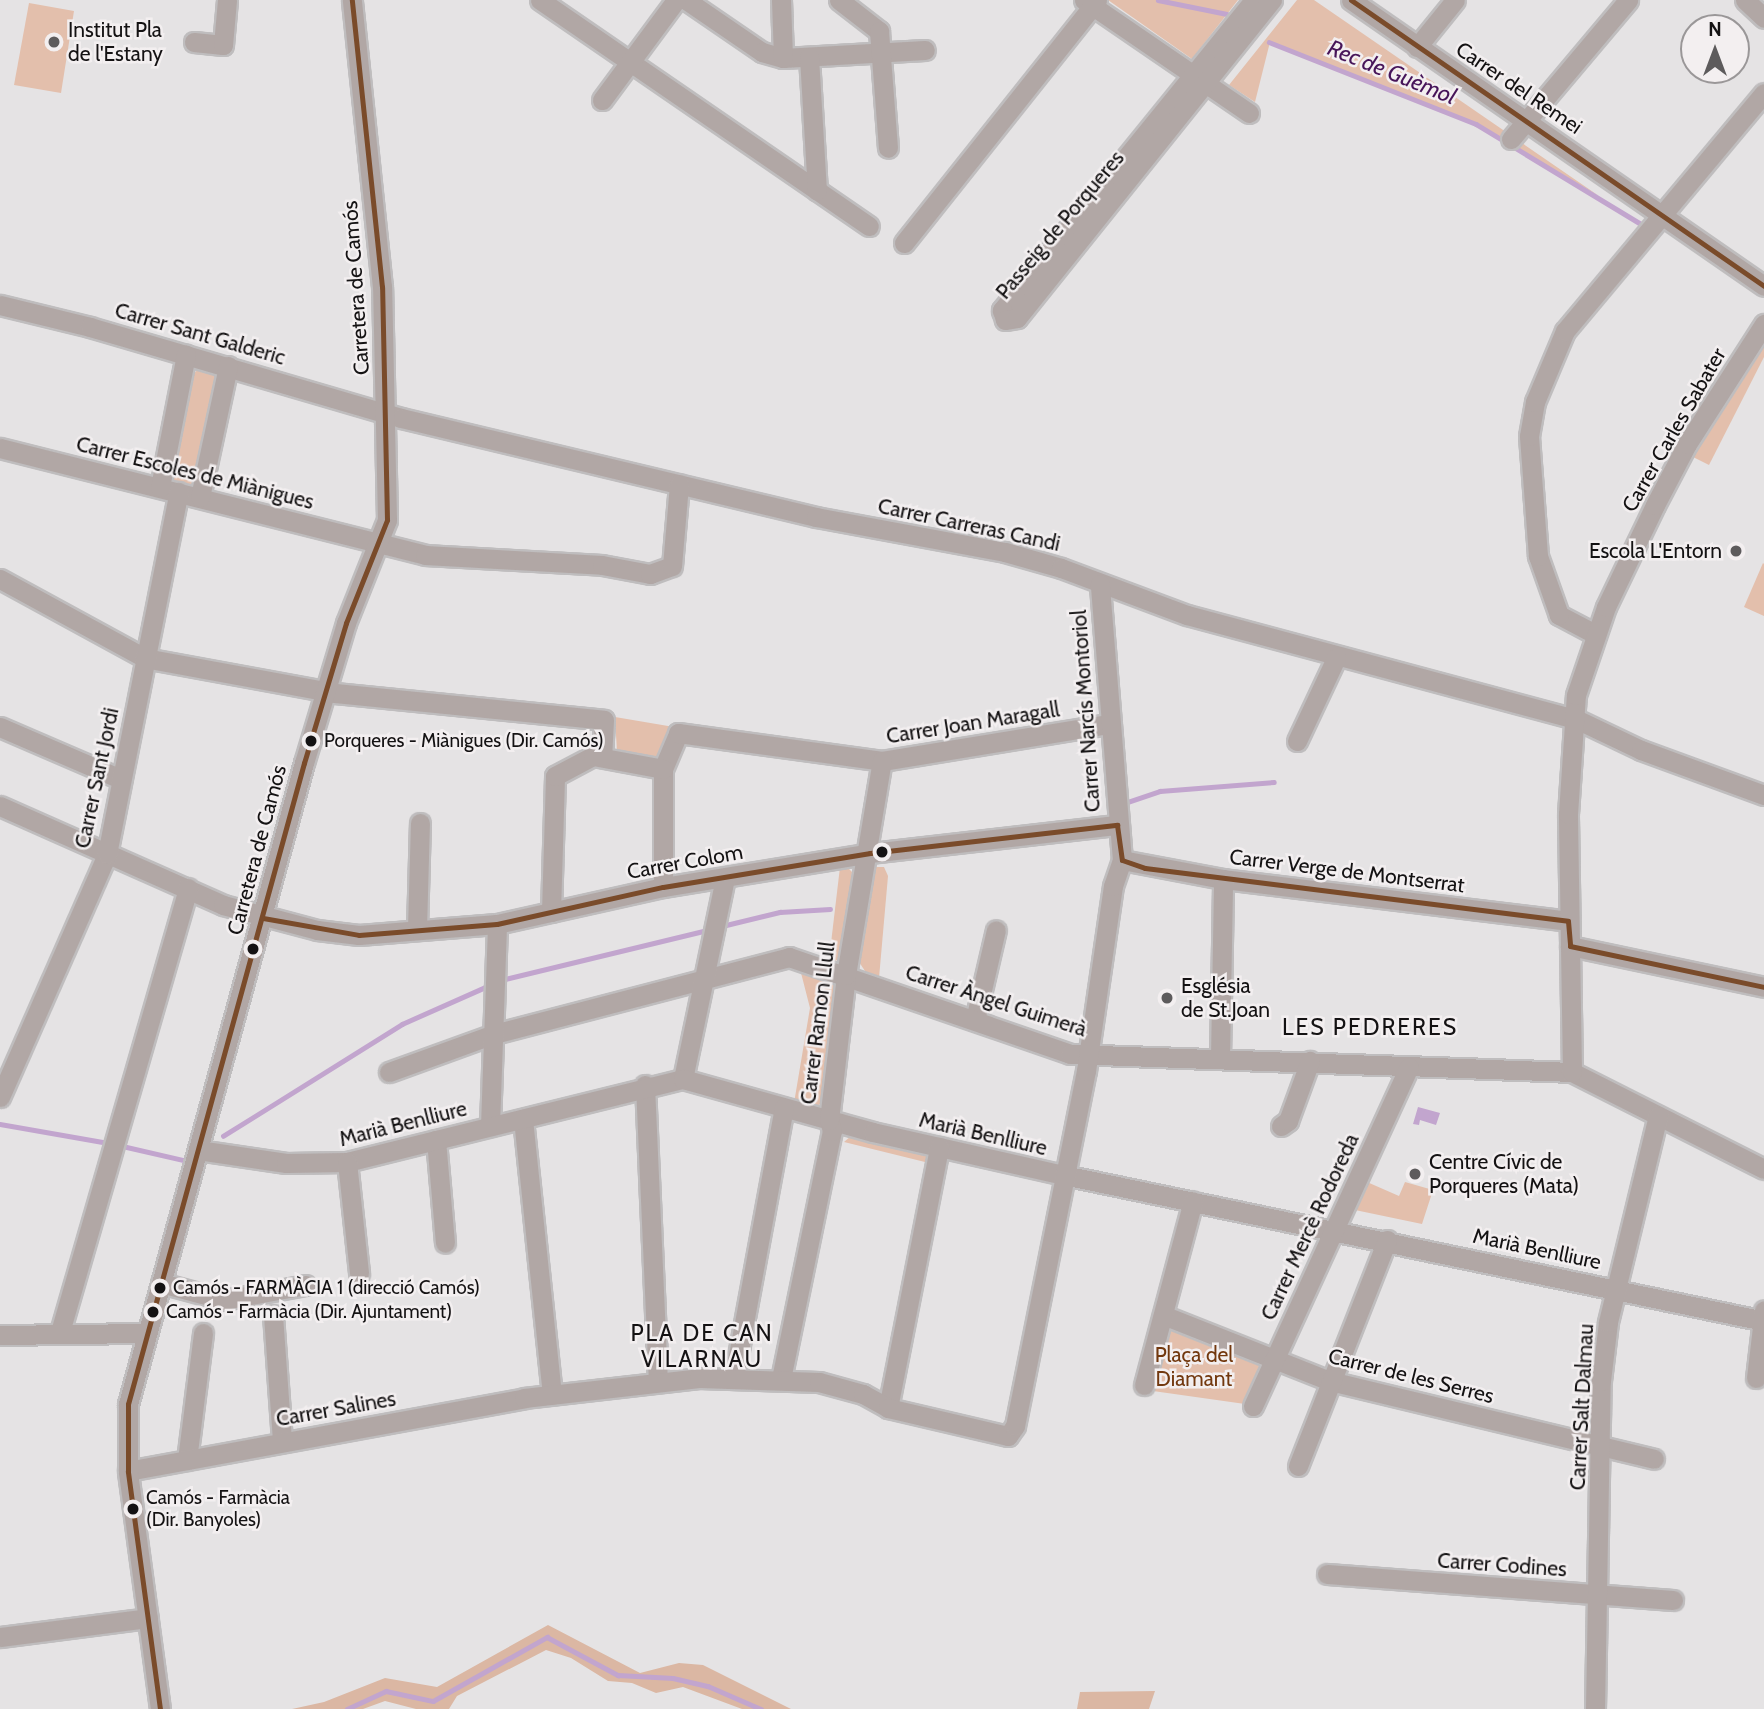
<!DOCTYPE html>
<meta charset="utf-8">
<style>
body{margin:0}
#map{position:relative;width:1764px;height:1709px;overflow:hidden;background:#e5e3e4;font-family:Cabin,sans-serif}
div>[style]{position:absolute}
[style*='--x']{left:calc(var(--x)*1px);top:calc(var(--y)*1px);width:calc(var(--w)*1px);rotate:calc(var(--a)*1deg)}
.green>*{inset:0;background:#e3bfac}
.forest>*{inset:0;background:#dbb7a3}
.water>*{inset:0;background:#c2a5ce}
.stream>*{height:4.5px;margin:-2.25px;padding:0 2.25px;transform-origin:2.25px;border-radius:2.25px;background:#c2a5ce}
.roads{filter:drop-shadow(2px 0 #bfbdbe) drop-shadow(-2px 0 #bfbdbe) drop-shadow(0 2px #bfbdbe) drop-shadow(0 -2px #bfbdbe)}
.minor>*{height:19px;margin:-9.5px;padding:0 9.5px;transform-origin:9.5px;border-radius:9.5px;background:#b1a7a5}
.bus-1>*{height:5px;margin:-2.5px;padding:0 2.5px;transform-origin:2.5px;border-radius:2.5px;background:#7a4b2a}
.dots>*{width:19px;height:19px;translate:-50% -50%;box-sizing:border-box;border:4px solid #f3eff0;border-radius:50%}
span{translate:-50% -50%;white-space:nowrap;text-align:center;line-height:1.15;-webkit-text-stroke:5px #f3eff0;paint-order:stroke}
.bus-label{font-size:19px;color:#141213}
.left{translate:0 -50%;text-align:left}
.poi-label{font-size:21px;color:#141213}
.right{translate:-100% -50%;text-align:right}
.street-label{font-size:21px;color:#141213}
.park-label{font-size:21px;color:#72380e}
.water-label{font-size:23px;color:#471559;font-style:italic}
.neighbourhood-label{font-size:23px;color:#141213;letter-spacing:2px}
.north{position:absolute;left:1680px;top:14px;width:70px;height:70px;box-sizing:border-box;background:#f3eff0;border:2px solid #9a9798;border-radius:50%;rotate:0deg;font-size:19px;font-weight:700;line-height:28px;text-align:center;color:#141213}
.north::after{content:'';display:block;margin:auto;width:24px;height:32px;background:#5d5b5c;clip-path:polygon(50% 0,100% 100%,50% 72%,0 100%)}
</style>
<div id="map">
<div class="green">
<i style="clip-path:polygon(1108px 0,1238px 0,1192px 59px)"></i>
<i style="clip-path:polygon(1297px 0,1314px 0,1599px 196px,1476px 124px,1270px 42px,1255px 102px,1229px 85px)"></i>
<i style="clip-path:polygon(29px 3px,74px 11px,61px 93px,14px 85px)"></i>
<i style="clip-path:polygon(1764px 345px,1764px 357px,1709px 465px,1693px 457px)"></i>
<i style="clip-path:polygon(202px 366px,217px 374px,193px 487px,174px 483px,172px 477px,193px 374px)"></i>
<i style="clip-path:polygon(1763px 563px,1764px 564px,1764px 616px,1744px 607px)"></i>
<i style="clip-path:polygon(615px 717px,674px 727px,660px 757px,653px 761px,617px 752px)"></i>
<i style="clip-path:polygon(846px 866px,852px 872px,842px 956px,833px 963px,829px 960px,840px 867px)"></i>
<i style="clip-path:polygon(874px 867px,884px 867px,888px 876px,879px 978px,867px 974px,859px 962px)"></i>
<i style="clip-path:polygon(800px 969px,834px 984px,837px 994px,823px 1102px,814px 1108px,794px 1103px,810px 1008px)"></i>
<i style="clip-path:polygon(851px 1136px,926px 1154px,929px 1163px,844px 1142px)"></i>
<i style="clip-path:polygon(1367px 1182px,1399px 1196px,1405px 1182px,1433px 1190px,1422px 1224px,1355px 1210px)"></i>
<i style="clip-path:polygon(1176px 1329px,1257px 1360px,1260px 1370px,1245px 1404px,1153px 1391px,1167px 1333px)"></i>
</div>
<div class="forest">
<i style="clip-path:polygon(548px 1625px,640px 1673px,679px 1663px,703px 1665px,791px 1709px,742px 1709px,683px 1687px,656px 1693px,632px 1683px,608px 1681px,571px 1658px,546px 1650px,457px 1696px,449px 1709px,416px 1709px,385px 1701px,363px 1709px,292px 1709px,324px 1702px,385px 1678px,437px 1687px)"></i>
<i style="clip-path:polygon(1155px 1691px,1149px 1709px,1077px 1709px,1080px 1692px)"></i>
</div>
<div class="water">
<i style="clip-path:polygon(1418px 1107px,1440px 1113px,1436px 1125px,1420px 1120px,1419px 1125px,1413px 1124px)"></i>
</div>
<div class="stream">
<i style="--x:1158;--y:0;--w:70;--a:11.5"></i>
<i style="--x:1269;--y:42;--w:223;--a:21.6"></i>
<i style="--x:1476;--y:124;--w:195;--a:31.2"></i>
<i style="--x:1125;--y:803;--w:37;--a:-19"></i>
<i style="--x:1160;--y:791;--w:114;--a:-4.5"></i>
<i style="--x:722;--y:926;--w:60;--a:-13.6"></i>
<i style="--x:780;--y:912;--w:50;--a:-3.4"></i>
<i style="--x:501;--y:980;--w:212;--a:-13.6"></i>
<i style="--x:0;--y:1124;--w:111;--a:9.9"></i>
<i style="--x:223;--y:1136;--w:211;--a:-32"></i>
<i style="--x:402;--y:1024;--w:96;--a:-23.9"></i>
<i style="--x:118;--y:1145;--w:67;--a:13"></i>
<i style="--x:347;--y:1709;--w:43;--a:-24.8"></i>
<i style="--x:386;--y:1691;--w:48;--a:12"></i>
<i style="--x:433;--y:1701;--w:131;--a:-29.3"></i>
<i style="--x:547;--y:1637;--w:81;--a:28.2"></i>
<i style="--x:618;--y:1675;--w:55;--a:3.1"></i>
<i style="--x:673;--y:1678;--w:36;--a:13"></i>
<i style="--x:708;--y:1686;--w:58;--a:23.5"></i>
</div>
<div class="roads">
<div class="minor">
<i style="--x:540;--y:0;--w:399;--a:34.5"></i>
<i style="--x:686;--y:0;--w:92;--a:34.4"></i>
<i style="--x:762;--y:52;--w:22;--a:16"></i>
<i style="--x:783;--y:58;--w:142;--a:-3.2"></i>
<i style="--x:781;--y:0;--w:58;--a:88"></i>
<i style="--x:839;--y:0;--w:51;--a:37.8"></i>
<i style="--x:879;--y:31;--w:117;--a:85.6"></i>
<i style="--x:1084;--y:0;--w:200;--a:34.4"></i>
<i style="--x:1254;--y:0;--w:400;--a:129.1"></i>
<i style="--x:1002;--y:310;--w:10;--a:73"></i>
<i style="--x:1005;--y:320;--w:12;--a:-9"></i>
<i style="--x:1017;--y:318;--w:408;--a:-51.3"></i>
<i style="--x:1351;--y:0;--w:502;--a:34.7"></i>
<i style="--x:1745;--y:0;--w:26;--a:43"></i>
<i style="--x:194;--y:42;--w:29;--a:6"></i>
<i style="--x:223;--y:45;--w:45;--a:-84.9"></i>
<i style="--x:1417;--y:47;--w:60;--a:-51"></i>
<i style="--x:809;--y:57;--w:134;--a:86.6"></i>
<i style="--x:602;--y:100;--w:124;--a:-53.5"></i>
<i style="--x:1511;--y:139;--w:182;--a:-49.9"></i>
<i style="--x:904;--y:243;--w:310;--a:-51.5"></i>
<i style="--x:0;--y:305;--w:93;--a:13.7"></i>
<i style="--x:90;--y:327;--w:324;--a:16.3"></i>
<i style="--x:401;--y:418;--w:427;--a:13.4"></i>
<i style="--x:816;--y:517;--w:192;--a:10.5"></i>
<i style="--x:1005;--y:552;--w:58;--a:15.9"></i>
<i style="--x:1061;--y:568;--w:134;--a:20.5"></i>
<i style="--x:1187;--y:615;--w:403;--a:15"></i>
<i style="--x:1576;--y:719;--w:72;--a:25.5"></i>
<i style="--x:1641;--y:750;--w:131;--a:20.1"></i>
<i style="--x:0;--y:448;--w:438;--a:14.1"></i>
<i style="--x:425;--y:555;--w:177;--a:3.2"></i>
<i style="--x:602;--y:565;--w:49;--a:10.6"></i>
<i style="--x:650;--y:574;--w:23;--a:-20"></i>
<i style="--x:672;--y:566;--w:82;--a:-85.1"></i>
<i style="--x:160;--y:487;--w:135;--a:-78.9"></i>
<i style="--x:200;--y:497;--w:134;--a:-77.9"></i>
<i style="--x:0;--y:579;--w:165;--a:28.6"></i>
<i style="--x:145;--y:658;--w:193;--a:10.4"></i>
<i style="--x:335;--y:693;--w:270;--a:5.7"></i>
<i style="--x:604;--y:720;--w:37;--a:93"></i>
<i style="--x:1595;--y:634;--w:41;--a:-152.2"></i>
<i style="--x:1559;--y:615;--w:63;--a:-109.6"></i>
<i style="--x:1538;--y:556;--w:120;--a:-94.3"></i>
<i style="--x:1529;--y:436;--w:35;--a:-80"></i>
<i style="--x:1535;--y:402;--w:77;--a:-67.1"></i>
<i style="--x:1565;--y:331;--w:310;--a:-50.1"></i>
<i style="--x:0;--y:727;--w:132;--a:23.3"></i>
<i style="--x:1297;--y:741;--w:92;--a:-64.8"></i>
<i style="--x:0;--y:806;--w:244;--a:23.9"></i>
<i style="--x:223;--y:905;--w:97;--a:14.9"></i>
<i style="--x:317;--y:930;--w:42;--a:6.8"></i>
<i style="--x:359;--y:935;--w:138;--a:-4.6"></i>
<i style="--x:497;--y:924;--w:170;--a:-12.6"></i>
<i style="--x:663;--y:887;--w:210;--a:-9.3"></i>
<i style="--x:870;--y:853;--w:249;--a:-6.5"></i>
<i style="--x:1122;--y:860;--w:103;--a:10.7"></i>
<i style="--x:1223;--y:879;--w:348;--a:6.9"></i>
<i style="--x:663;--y:887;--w:118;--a:-90"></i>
<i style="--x:663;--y:769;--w:39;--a:-67"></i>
<i style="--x:678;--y:733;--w:206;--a:7.8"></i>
<i style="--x:882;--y:761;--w:230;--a:-9.3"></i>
<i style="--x:551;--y:912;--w:136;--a:-88.3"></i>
<i style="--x:555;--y:776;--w:43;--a:-27.8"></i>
<i style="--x:593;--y:756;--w:71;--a:10.5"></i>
<i style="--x:417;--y:929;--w:106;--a:-88.4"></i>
<i style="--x:1570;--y:946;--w:198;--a:11.9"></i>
<i style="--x:975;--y:1020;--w:92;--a:-76.9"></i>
<i style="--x:1220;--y:1058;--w:179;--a:-89"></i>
<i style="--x:389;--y:1072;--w:112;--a:-19.9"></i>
<i style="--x:494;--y:1034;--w:305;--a:-14.6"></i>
<i style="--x:789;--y:957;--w:297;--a:19"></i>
<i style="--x:1070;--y:1054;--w:502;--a:2.05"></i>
<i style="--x:1572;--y:1072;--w:215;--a:26.8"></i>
<i style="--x:1572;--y:1072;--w:258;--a:-90.9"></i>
<i style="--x:1568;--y:814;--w:119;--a:-86.2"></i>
<i style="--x:1576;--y:695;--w:93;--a:-71.2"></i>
<i style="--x:1606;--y:607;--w:113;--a:-64.3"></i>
<i style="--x:1655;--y:505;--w:69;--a:-62.3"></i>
<i style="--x:1687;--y:444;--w:143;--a:-57.3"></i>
<i style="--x:683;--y:1079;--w:205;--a:-78.2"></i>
<i style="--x:645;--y:1085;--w:297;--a:87.5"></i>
<i style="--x:0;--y:1097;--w:266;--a:-66.2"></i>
<i style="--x:107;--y:854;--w:369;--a:-78.8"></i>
<i style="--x:523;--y:1119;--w:277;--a:84"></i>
<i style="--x:490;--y:1126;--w:202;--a:-88"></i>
<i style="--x:1281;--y:1126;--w:9;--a:-36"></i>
<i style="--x:1288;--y:1121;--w:64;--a:-69.9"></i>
<i style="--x:436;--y:1140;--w:103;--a:85"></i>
<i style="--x:198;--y:1150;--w:89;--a:8.4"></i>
<i style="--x:286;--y:1163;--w:61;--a:-0.9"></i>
<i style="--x:347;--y:1162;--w:346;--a:-13.9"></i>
<i style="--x:683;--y:1079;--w:197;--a:15.6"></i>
<i style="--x:873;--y:1132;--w:196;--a:12.7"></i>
<i style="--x:1064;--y:1175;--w:715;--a:11.78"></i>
<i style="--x:347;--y:1162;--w:112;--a:83.8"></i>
<i style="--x:161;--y:1283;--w:65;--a:15.1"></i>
<i style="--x:224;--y:1300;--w:83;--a:-10.4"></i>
<i style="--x:273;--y:1315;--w:126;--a:85.9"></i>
<i style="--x:1163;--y:1315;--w:180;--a:21.6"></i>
<i style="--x:1330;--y:1381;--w:333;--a:13.5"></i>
<i style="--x:60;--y:1332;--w:462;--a:-73.9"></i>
<i style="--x:0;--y:1335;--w:146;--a:-0.8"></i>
<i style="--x:734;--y:1377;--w:274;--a:-79.5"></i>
<i style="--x:1756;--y:1378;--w:68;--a:-83.3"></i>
<i style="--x:781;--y:1379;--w:253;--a:-78.4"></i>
<i style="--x:832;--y:1131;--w:11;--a:-105"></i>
<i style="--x:829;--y:1120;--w:146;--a:-83.3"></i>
<i style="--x:846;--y:975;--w:217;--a:-80.5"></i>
<i style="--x:1144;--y:1385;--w:190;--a:-75.1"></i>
<i style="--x:1253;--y:1406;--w:373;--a:-65.3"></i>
<i style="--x:888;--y:1408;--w:266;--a:-78.9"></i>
<i style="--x:187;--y:1460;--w:128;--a:-82.8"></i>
<i style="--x:1298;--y:1466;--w:243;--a:-68.5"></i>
<i style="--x:128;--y:1471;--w:403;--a:-10.4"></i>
<i style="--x:524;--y:1398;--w:176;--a:-6.5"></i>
<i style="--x:699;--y:1378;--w:120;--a:1.9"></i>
<i style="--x:819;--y:1382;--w:46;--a:15.3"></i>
<i style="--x:863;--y:1394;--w:29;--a:29"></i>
<i style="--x:888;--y:1408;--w:123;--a:13.1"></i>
<i style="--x:1008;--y:1436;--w:12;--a:-55"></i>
<i style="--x:1015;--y:1426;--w:362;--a:-78.7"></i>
<i style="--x:1086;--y:1071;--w:187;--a:-81.7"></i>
<i style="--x:1113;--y:886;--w:28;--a:-71"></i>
<i style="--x:1122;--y:860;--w:277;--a:-94.6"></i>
<i style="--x:1327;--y:1574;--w:347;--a:4.3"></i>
<i style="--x:0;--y:1637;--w:149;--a:-7.3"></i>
<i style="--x:160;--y:1709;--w:240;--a:-97.7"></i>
<i style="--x:128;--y:1471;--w:67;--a:-90"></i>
<i style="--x:128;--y:1404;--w:665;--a:-74.65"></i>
<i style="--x:304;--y:763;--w:146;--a:-73.3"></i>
<i style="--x:346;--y:623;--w:111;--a:-68.3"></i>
<i style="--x:387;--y:520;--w:233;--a:-91.2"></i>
<i style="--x:382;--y:287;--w:289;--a:-96"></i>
<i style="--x:1595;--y:1709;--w:328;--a:-89"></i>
<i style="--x:1601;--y:1381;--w:59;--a:-83.2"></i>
<i style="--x:1608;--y:1322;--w:212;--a:-76.4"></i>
</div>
</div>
<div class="bus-1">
<i style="--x:1351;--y:0;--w:502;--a:34.7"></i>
<i style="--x:263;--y:918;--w:97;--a:10"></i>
<i style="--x:359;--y:935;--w:138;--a:-4.6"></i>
<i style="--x:497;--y:924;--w:170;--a:-12.6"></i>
<i style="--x:663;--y:887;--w:210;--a:-9.3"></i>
<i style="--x:870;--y:853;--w:249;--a:-6.5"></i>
<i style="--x:1117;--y:825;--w:35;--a:82"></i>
<i style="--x:1122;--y:860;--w:24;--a:19"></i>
<i style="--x:1145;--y:868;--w:426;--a:7.1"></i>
<i style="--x:1568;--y:921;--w:25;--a:85"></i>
<i style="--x:1570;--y:946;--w:198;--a:11.9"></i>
<i style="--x:160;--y:1709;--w:240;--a:-97.7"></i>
<i style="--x:128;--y:1471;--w:67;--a:-90"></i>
<i style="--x:128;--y:1404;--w:665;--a:-74.65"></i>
<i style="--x:304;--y:763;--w:146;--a:-73.3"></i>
<i style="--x:346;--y:623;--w:111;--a:-68.3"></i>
<i style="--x:387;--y:520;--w:233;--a:-91.2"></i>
<i style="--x:382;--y:287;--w:289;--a:-96"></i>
</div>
<div class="dots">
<i style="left:54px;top:42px;background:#5d5b5c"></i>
<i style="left:1736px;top:551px;background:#5d5b5c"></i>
<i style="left:311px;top:741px;background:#141213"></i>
<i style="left:882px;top:852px;background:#141213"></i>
<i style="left:253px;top:949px;background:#141213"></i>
<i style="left:1167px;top:998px;background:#5d5b5c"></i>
<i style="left:1415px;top:1174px;background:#5d5b5c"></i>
<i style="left:160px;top:1288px;background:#141213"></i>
<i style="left:153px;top:1312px;background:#141213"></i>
<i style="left:133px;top:1509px;background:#141213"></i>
</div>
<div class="bus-label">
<span class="left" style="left:324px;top:741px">Porqueres - Miànigues (Dir. Camós)</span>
<span class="left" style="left:173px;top:1288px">Camós - FARMÀCIA 1 (direcció Camós)</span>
<span class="left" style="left:166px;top:1312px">Camós - Farmàcia (Dir. Ajuntament)</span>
<span class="left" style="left:146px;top:1509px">Camós - Farmàcia<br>(Dir. Banyoles)</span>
</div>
<div class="poi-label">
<span class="left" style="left:68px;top:42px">Institut Pla<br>de l'Estany</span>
<span class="right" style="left:1722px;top:551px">Escola L'Entorn</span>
<span class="left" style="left:1181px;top:998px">Església<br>de St.Joan</span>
<span class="left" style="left:1429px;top:1174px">Centre Cívic de<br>Porqueres (Mata)</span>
</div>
<div class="street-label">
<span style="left:1519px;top:88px;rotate:34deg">Carrer del Remei</span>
<span style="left:1060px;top:225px;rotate:-50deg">Passeig de Porqueres</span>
<span style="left:356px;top:288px;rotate:-94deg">Carretera de Camós</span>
<span style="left:200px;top:334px;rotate:16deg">Carrer Sant Galderic</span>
<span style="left:1674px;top:430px;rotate:-60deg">Carrer Carles Sabater</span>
<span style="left:195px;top:473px;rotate:14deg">Carrer Escoles de Miànigues</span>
<span style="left:969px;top:525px;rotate:12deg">Carrer Carreras Candi</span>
<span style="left:1086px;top:711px;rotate:-94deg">Carrer Narcís Montoriol</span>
<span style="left:973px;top:723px;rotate:-9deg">Carrer Joan Maragall</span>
<span style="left:97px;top:778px;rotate:-78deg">Carrer Sant Jordi</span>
<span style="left:257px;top:850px;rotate:-75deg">Carretera de Camós</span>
<span style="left:685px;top:862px;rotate:-10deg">Carrer Colom</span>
<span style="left:1347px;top:871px;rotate:7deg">Carrer Verge de Montserrat</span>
<span style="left:996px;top:1001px;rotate:18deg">Carrer Àngel Guimerà</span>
<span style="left:818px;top:1023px;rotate:-83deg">Carrer Ramon Llull</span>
<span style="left:403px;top:1124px;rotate:-14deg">Marià Benlliure</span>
<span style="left:983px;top:1134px;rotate:13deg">Marià Benlliure</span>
<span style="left:1310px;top:1227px;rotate:-65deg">Carrer Mercè Rodoreda</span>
<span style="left:1537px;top:1249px;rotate:12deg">Marià Benlliure</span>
<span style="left:1411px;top:1376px;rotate:14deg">Carrer de les Serres</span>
<span style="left:1582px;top:1407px;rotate:-87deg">Carrer Salt Dalmau</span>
<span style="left:336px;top:1409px;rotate:-10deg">Carrer Salines</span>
<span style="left:1502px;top:1565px;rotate:4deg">Carrer Codines</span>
</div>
<div class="park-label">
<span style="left:1194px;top:1367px">Plaça del<br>Diamant</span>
</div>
<div class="water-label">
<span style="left:1392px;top:72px;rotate:22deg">Rec de Guèmol</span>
</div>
<div class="neighbourhood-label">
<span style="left:1370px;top:1027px">LES PEDRERES</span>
<span style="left:702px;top:1346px">PLA DE CAN<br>VILARNAU</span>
</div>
<div class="north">N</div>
</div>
